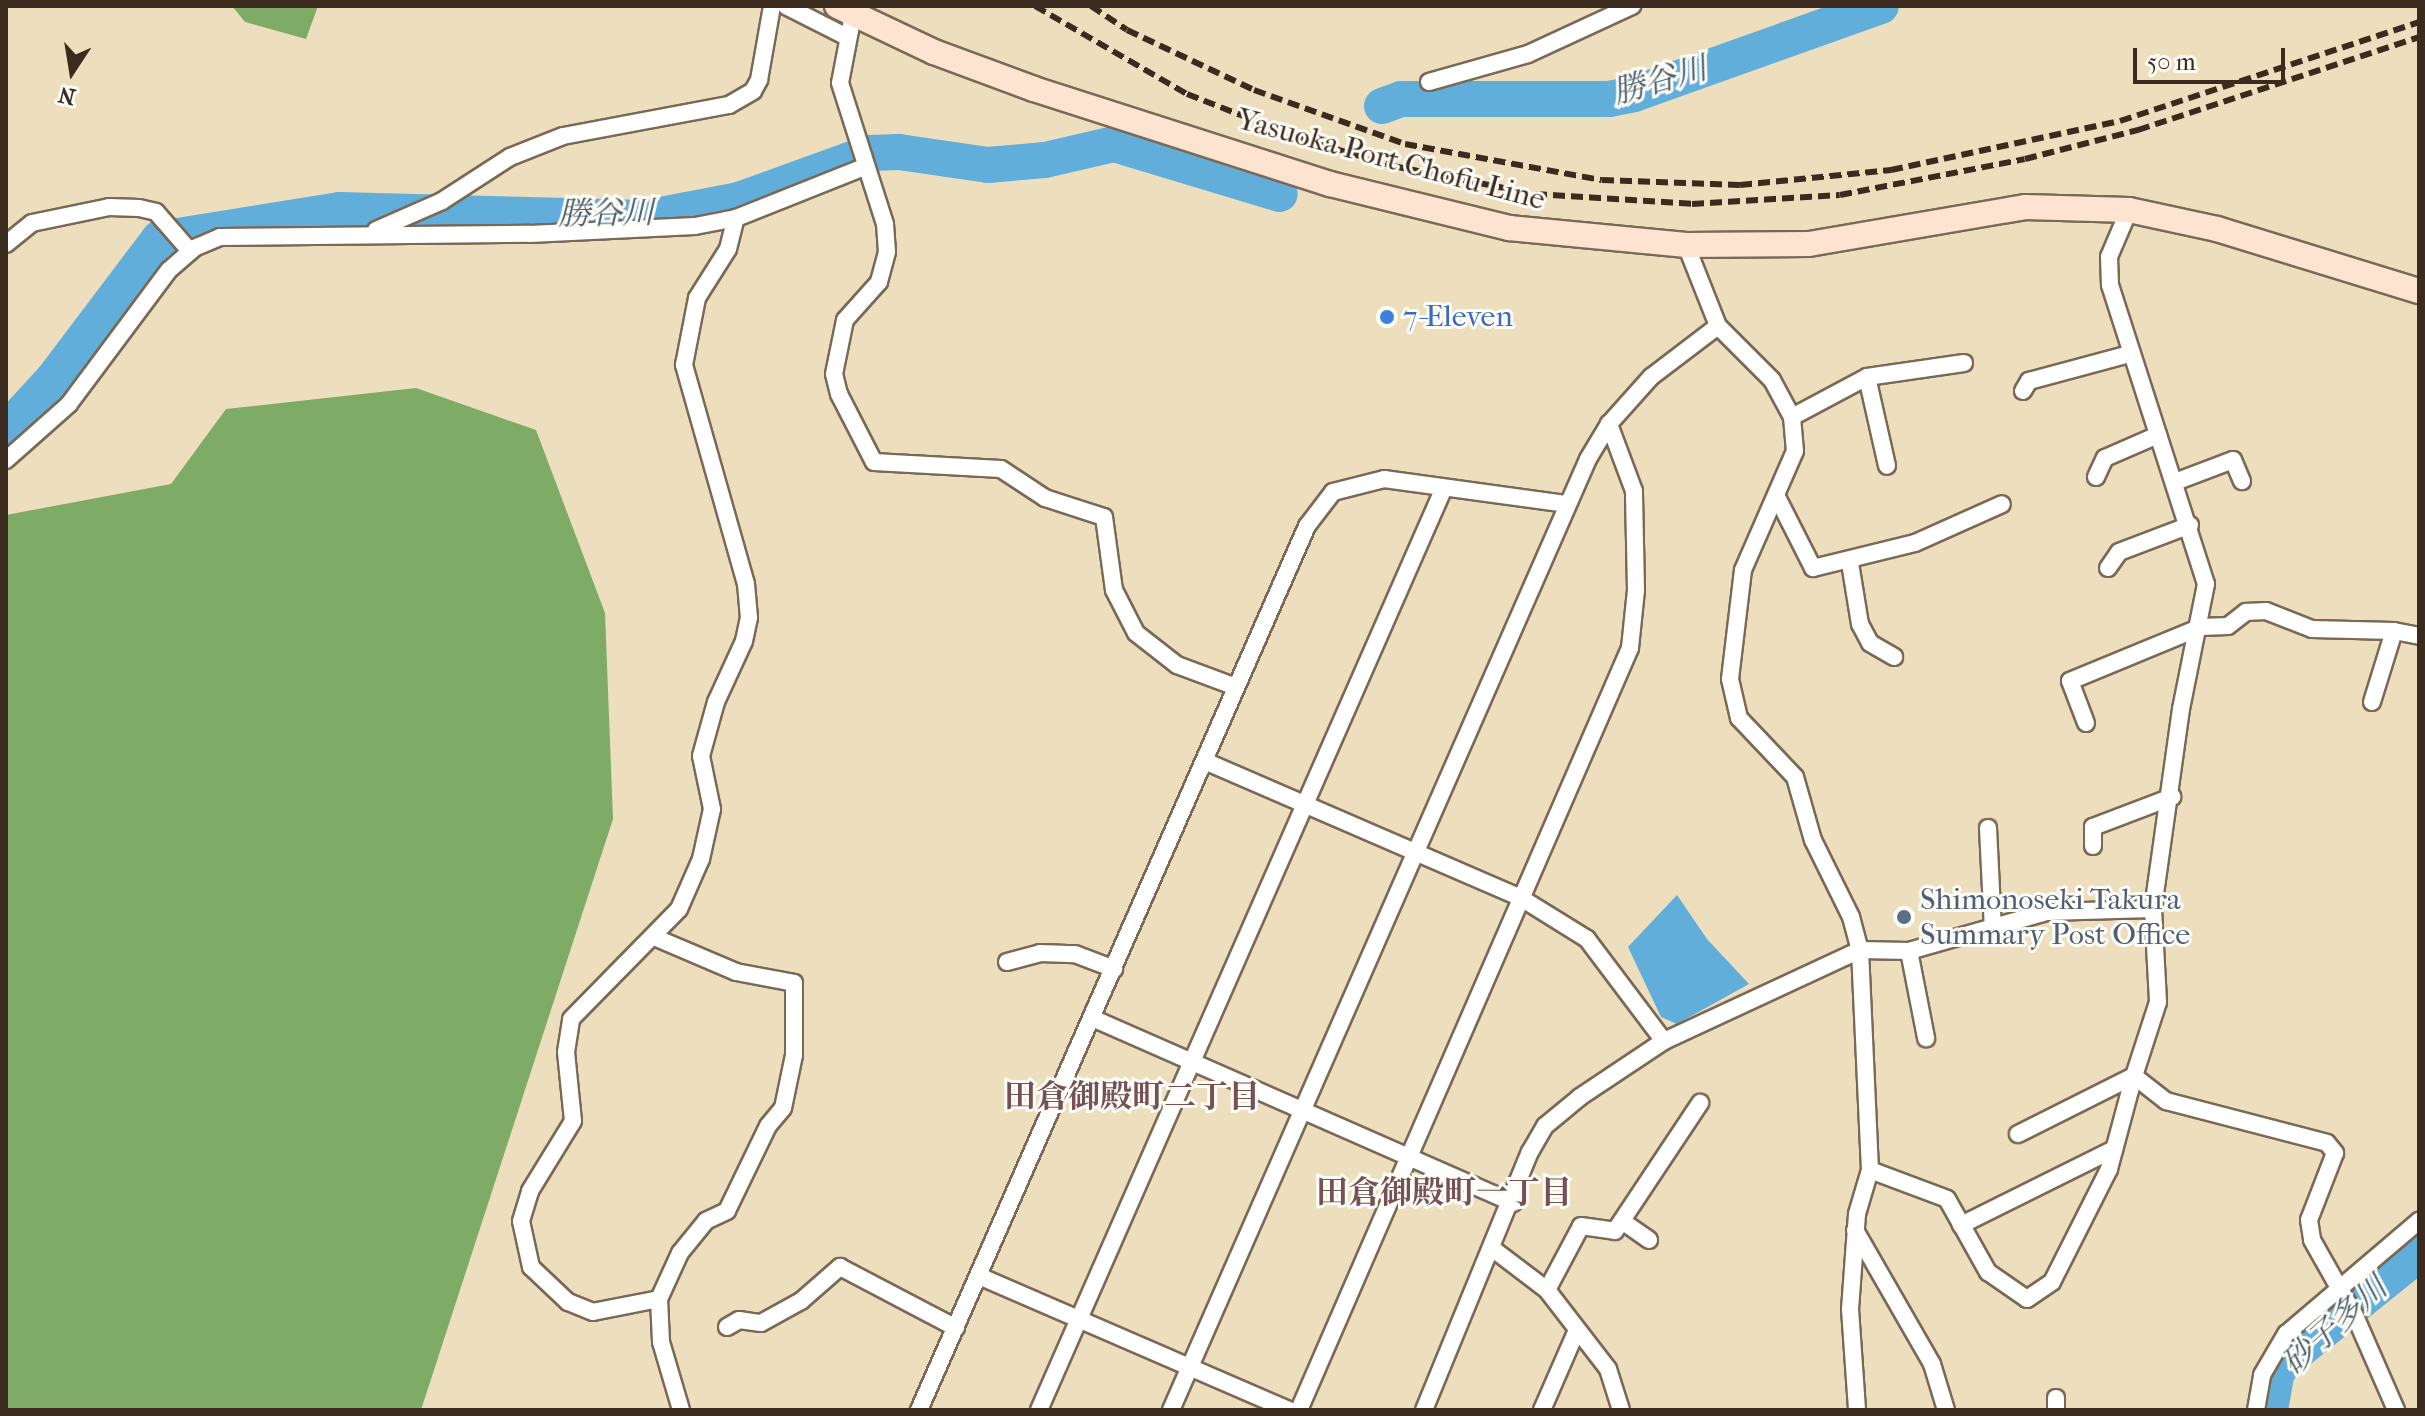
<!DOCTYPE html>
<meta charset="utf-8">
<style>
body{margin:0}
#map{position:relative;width:2425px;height:1416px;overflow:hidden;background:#eddfbd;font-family:"IM FELL French Canon","Noto Serif JP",serif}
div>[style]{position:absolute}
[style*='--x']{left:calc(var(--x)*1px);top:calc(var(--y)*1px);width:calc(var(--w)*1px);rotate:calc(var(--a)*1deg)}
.forest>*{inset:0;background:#7eab65}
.water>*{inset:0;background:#62aedb}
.river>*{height:36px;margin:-18px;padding:0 18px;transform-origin:18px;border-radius:18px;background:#62aedb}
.roads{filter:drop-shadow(2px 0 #796956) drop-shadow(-2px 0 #796956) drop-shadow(0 2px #796956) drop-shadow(0 -2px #796956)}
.street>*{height:16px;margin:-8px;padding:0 8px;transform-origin:8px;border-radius:8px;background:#fff}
.secondary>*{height:24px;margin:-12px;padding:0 12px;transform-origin:12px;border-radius:12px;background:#fde4d0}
.rail>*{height:6px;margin-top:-3px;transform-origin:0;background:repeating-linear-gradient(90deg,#3b2a1e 0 12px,transparent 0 18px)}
.dots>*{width:22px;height:22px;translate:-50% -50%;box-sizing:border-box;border:4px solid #fdfcf7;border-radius:50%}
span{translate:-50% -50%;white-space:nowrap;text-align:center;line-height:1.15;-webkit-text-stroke:6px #fdfcf7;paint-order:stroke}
.street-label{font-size:30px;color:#3b2a1e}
.shop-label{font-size:30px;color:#366cbe}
.left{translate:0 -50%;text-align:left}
.service-label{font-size:30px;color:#4e5e75}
.water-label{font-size:32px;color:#4b5f6a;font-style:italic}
.neighbourhood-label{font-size:32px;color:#755154;font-weight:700}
.frame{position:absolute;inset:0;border:8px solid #3b2a1e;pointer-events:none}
.north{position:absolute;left:32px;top:32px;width:80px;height:80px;-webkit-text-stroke:6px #fdfcf7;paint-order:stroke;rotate:192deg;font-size:22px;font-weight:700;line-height:32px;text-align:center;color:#3b2a1e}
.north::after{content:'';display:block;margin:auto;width:28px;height:36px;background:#3b2a1e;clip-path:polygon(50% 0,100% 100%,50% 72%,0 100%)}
.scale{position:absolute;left:2133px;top:48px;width:152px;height:36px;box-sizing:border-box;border:4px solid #3b2a1e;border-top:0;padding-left:10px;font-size:24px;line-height:28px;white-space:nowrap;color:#3b2a1e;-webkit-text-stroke:6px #fdfcf7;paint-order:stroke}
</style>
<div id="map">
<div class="forest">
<i style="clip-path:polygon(232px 6px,318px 6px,306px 39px,245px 22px)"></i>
<i style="clip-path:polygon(416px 388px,536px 430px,605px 613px,613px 819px,421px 1410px,6px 1410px,6px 515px,171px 484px,226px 409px)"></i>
</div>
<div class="water">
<i style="clip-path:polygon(1677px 895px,1707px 939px,1749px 984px,1677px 1024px,1661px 1017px,1628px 947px)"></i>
</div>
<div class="river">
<i style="--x:1382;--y:106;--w:20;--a:-20"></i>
<i style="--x:1401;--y:99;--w:208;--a:0"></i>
<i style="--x:1609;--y:99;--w:25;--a:-11"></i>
<i style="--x:1634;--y:94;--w:262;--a:-19.6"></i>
<i style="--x:6;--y:430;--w:69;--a:-47.3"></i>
<i style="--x:53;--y:379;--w:176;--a:-52.9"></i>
<i style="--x:159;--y:239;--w:183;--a:-9.1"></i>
<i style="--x:340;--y:210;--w:305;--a:1.5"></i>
<i style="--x:645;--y:218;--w:96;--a:-10.8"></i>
<i style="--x:739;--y:200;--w:138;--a:-19.9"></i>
<i style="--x:869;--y:153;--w:30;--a:-2"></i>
<i style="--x:899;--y:152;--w:90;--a:8.3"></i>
<i style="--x:988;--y:165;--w:57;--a:-5"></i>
<i style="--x:1045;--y:160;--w:71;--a:-13.1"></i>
<i style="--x:1114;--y:144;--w:173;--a:16.8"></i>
<i style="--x:2270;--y:1410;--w:40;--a:-80"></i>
<i style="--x:2277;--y:1371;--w:21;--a:-45"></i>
<i style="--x:2292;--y:1356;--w:163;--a:-38.8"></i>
</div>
<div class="roads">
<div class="street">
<i style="--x:786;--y:6;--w:66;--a:27"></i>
<i style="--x:853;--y:15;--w:69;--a:100.8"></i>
<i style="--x:840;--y:83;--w:148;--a:72.3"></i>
<i style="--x:885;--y:224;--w:28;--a:86"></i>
<i style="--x:887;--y:252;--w:31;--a:105"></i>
<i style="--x:879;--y:282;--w:51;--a:131.8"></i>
<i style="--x:845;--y:320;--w:55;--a:101.5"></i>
<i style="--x:834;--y:374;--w:21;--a:76"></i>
<i style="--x:839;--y:394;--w:76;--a:62.8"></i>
<i style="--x:874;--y:462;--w:127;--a:3.2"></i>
<i style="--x:1001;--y:469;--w:53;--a:33.4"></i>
<i style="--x:1045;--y:498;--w:62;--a:17.9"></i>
<i style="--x:1104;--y:517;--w:74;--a:82.2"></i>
<i style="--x:1114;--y:590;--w:48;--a:62.9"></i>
<i style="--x:1136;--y:633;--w:52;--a:38"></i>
<i style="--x:1177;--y:665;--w:63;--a:20.4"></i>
<i style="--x:1429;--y:82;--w:103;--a:-15.8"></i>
<i style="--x:1528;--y:54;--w:115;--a:-24.8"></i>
<i style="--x:2129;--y:210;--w:51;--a:113.1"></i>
<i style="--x:2109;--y:257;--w:28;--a:88"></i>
<i style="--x:2110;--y:285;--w:314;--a:72.2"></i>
<i style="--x:2206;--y:584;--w:127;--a:101.3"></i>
<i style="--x:2181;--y:709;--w:202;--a:98"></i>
<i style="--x:2153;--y:909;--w:93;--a:86.9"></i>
<i style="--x:2158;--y:1002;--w:78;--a:108"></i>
<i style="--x:2134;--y:1076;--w:41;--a:38"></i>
<i style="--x:2166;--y:1101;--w:166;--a:14.6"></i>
<i style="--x:2327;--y:1143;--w:13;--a:51"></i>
<i style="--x:2335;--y:1153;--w:72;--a:111.2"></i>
<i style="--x:2309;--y:1220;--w:20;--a:81"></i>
<i style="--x:2312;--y:1240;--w:87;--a:60.5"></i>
<i style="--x:2355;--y:1316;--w:103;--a:66.4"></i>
<i style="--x:376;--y:230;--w:72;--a:-23.7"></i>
<i style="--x:442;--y:201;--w:81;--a:-32.9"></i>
<i style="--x:510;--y:157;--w:57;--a:-21.6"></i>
<i style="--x:563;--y:136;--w:169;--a:-10.6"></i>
<i style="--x:729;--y:105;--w:28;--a:-30"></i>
<i style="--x:753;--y:91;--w:13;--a:-61"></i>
<i style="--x:759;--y:80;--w:75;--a:-80"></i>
<i style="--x:6;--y:244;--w:33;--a:-39"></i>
<i style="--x:32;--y:223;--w:79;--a:-11.7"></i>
<i style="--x:109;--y:207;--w:30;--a:2"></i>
<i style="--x:139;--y:208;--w:17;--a:13"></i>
<i style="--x:156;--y:212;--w:52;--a:48.9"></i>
<i style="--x:1686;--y:245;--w:87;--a:68.4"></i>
<i style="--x:1718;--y:326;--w:76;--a:45"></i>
<i style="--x:1772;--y:380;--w:42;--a:61.6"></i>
<i style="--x:1792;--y:417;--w:34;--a:85"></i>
<i style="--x:1795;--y:451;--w:130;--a:113.6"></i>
<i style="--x:1743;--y:570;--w:110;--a:96.8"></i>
<i style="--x:1730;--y:679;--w:40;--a:77"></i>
<i style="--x:1739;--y:718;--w:81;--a:46.5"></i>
<i style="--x:1795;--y:777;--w:66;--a:74.1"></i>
<i style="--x:1813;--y:840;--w:86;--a:63.7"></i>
<i style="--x:1851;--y:917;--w:34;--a:75"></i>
<i style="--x:1860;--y:950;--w:220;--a:87.4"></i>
<i style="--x:1870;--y:1170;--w:46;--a:106.5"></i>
<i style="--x:1857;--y:1214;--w:95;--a:94.2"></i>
<i style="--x:1850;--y:1309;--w:101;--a:86"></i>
<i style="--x:1867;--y:377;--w:91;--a:77.3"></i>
<i style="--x:2023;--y:391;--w:12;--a:-59"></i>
<i style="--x:2029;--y:381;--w:105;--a:-15"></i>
<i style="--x:1792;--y:417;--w:85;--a:-28.1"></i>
<i style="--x:1867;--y:377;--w:98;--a:-8.2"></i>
<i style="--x:6;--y:460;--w:84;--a:-41.6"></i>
<i style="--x:69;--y:404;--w:167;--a:-53.3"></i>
<i style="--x:169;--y:270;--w:33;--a:-41"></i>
<i style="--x:194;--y:248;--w:28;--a:-23"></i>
<i style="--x:220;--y:237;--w:310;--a:-0.6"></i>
<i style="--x:530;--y:234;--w:165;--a:-2.8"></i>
<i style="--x:695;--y:226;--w:42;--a:-11"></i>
<i style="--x:736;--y:218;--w:138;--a:-21.7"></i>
<i style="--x:2096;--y:477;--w:21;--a:-65"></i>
<i style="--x:2105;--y:458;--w:58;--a:-23.5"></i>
<i style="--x:2175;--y:482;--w:62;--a:-20.8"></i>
<i style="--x:2233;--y:460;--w:23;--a:67"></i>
<i style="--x:1776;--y:495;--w:82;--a:63.1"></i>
<i style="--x:1813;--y:568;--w:105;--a:-13.8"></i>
<i style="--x:1915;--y:543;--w:95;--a:-24.1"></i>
<i style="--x:1850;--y:563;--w:62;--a:80.7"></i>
<i style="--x:1860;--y:624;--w:21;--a:62"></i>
<i style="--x:1870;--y:643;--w:28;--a:30"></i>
<i style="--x:2108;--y:568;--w:19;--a:-55"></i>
<i style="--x:2119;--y:552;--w:76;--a:-20.8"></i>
<i style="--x:2372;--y:702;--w:74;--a:-72.8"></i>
<i style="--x:2394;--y:631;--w:25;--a:11"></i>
<i style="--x:2086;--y:723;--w:45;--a:-110.9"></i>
<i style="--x:2070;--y:681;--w:142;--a:-22.4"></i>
<i style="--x:2201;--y:627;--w:27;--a:-2"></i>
<i style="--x:2228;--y:626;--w:23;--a:-38"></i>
<i style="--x:2246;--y:612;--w:20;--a:-3"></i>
<i style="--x:2266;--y:611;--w:49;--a:21.4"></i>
<i style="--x:2312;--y:629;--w:82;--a:1.4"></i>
<i style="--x:1207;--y:762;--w:342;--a:23.4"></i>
<i style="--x:1521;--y:898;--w:78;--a:31.8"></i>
<i style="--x:1587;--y:939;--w:128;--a:53"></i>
<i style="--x:1988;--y:828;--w:103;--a:87.2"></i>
<i style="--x:2093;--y:846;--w:19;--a:-90"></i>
<i style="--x:2093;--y:827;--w:85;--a:-20.8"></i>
<i style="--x:654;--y:937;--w:89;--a:23.1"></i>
<i style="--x:736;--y:972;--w:59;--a:10.7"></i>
<i style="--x:794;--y:983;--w:72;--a:90"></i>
<i style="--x:794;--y:1055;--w:54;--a:101.7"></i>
<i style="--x:783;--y:1108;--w:23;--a:130"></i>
<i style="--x:768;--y:1126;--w:94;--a:115.8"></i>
<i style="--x:727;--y:1211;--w:23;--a:155"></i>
<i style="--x:706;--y:1221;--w:41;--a:129.1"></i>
<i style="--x:680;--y:1253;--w:51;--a:114.5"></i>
<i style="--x:659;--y:1299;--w:43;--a:87.3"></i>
<i style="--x:661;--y:1342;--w:71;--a:73.6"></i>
<i style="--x:1909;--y:951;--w:89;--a:78.9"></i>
<i style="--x:1007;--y:962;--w:34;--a:-15"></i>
<i style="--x:1040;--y:953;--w:35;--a:2"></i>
<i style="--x:1075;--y:954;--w:42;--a:21"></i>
<i style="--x:1092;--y:1018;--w:460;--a:23.7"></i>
<i style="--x:2018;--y:1134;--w:130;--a:-26.6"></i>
<i style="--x:1870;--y:1170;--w:82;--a:20.6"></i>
<i style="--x:1947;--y:1199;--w:84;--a:60.7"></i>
<i style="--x:1988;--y:1272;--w:47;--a:34.7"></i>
<i style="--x:2027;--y:1299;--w:30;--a:-34"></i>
<i style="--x:2052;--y:1282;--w:127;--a:-63.2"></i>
<i style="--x:2109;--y:1169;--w:96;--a:-75"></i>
<i style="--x:1622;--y:1221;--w:33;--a:35"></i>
<i style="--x:1961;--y:1225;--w:171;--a:-26.4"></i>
<i style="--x:1855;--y:1230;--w:155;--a:60.1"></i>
<i style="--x:1932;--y:1364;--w:48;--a:73.1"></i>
<i style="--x:1493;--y:1249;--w:68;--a:37.2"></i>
<i style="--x:1547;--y:1290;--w:100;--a:52.3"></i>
<i style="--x:1608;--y:1369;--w:43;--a:72.4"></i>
<i style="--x:979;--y:1276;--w:338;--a:23.4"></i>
<i style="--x:1547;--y:1290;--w:72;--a:-62"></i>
<i style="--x:1581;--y:1226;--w:34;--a:8"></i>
<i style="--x:1615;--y:1231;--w:154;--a:-56.4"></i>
<i style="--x:659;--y:1299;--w:67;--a:168.9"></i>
<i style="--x:593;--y:1312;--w:27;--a:-158"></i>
<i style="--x:568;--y:1302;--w:51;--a:-136.6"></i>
<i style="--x:531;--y:1267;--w:47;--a:-102.3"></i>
<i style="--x:521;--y:1221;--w:31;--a:-73"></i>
<i style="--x:530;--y:1191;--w:82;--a:-58.4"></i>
<i style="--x:573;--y:1121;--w:69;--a:-95.8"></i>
<i style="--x:566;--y:1052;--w:33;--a:-81"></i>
<i style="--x:571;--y:1019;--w:154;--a:-45.5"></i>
<i style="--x:679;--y:909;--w:55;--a:-66.3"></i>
<i style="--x:701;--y:859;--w:51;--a:-77.6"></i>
<i style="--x:712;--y:809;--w:54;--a:-101.7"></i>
<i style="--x:701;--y:756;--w:56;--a:-74.5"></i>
<i style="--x:716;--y:702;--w:67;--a:-65.3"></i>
<i style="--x:744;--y:641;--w:24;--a:-78"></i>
<i style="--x:749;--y:618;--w:34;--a:-95"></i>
<i style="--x:746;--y:584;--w:228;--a:-105.8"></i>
<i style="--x:684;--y:365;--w:68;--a:-79"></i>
<i style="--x:697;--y:298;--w:58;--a:-57.7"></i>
<i style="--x:728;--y:249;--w:32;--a:-76"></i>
<i style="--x:727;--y:1327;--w:14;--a:-30"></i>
<i style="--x:739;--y:1320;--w:22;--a:8"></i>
<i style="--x:761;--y:1323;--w:46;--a:-28.8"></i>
<i style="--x:801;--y:1301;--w:52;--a:-41.1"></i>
<i style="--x:840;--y:1267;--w:131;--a:27.7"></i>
<i style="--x:2056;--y:1398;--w:12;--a:90"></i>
<i style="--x:919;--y:1410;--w:965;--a:-66.3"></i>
<i style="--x:1307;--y:526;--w:43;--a:-52.6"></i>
<i style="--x:1333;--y:492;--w:53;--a:-14.3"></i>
<i style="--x:1384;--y:479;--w:185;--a:7.8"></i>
<i style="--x:1039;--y:1410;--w:1007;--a:-66.29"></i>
<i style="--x:1171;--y:1410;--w:1038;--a:-66.32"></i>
<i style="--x:1588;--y:459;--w:41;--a:-59"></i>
<i style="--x:1609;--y:424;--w:63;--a:-48.2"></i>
<i style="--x:1651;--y:377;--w:84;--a:-37.3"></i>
<i style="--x:1299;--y:1410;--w:831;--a:-66.52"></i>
<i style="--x:1630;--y:648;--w:58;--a:-84.1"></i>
<i style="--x:1636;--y:590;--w:99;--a:-91.2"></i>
<i style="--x:1634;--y:491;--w:72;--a:-110.5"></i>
<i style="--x:1424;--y:1410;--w:279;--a:-67.7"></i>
<i style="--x:1530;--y:1152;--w:30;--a:-60"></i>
<i style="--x:1545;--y:1126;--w:45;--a:-39.6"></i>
<i style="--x:1580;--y:1097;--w:101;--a:-33.7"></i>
<i style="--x:1664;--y:1041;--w:216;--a:-24.9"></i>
<i style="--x:1860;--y:950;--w:49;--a:1.2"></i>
<i style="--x:1909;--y:951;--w:143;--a:-15.8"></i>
<i style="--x:2047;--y:912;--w:106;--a:-1.6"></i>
<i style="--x:1542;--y:1410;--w:85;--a:-66.4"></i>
<i style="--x:2256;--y:1410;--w:36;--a:-80"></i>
<i style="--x:2262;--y:1375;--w:48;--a:-59.7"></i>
<i style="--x:2286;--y:1334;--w:175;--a:-40.4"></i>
</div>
<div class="secondary">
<i style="--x:837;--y:6;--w:107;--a:25.4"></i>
<i style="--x:934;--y:52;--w:107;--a:20.3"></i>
<i style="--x:1034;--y:89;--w:311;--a:17.8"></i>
<i style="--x:1330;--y:184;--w:184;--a:13.8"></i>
<i style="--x:1509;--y:228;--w:178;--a:5.5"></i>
<i style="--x:1686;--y:245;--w:123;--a:-0.5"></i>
<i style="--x:1809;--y:244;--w:219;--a:-9.7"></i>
<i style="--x:2025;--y:207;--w:104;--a:1.7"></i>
<i style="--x:2129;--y:210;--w:90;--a:12.2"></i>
<i style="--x:2217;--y:229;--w:211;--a:17.1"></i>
</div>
</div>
<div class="rail">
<i style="--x:1035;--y:6;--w:176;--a:30.1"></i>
<i style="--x:1187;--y:94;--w:120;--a:21.4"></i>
<i style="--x:1299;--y:138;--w:98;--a:16.6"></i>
<i style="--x:1393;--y:166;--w:145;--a:11.2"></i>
<i style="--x:1535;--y:194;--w:157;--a:3.6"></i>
<i style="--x:1692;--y:204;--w:148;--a:-3.5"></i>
<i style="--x:1840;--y:195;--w:188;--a:-11"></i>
<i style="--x:2025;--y:159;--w:117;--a:-14.4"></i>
<i style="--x:2138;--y:130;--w:296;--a:-18.3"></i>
<i style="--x:1091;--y:6;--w:43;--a:33.7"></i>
<i style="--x:1127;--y:30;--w:140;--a:25.3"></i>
<i style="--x:1254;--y:90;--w:160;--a:19.7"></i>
<i style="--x:1405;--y:144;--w:200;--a:10.4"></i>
<i style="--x:1602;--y:180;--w:138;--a:2.1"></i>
<i style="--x:1740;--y:185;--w:152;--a:-5.7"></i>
<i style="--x:1891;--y:170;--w:234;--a:-12.1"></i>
<i style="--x:2120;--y:121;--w:315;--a:-18.3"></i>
</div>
<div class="dots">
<i style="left:1387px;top:317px;background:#3f7fe0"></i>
<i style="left:1904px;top:917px;background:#5c6f8a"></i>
</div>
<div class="street-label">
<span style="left:1391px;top:160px;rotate:15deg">Yasuoka Port Chofu Line</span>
</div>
<div class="shop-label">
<span class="left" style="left:1403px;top:317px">7-Eleven</span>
</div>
<div class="service-label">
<span class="left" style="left:1920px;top:917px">Shimonoseki Takura<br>Summary Post Office</span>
</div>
<div class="water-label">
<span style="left:1660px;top:81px;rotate:-16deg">勝谷川</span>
<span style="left:606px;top:214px;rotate:-1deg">勝谷川</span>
<span style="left:2335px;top:1326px;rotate:-42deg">砂子多川</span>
</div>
<div class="neighbourhood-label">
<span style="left:1132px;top:1097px">田倉御殿町二丁目</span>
<span style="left:1444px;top:1193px">田倉御殿町一丁目</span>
</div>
<div class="frame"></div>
<div class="north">N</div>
<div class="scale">50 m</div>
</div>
